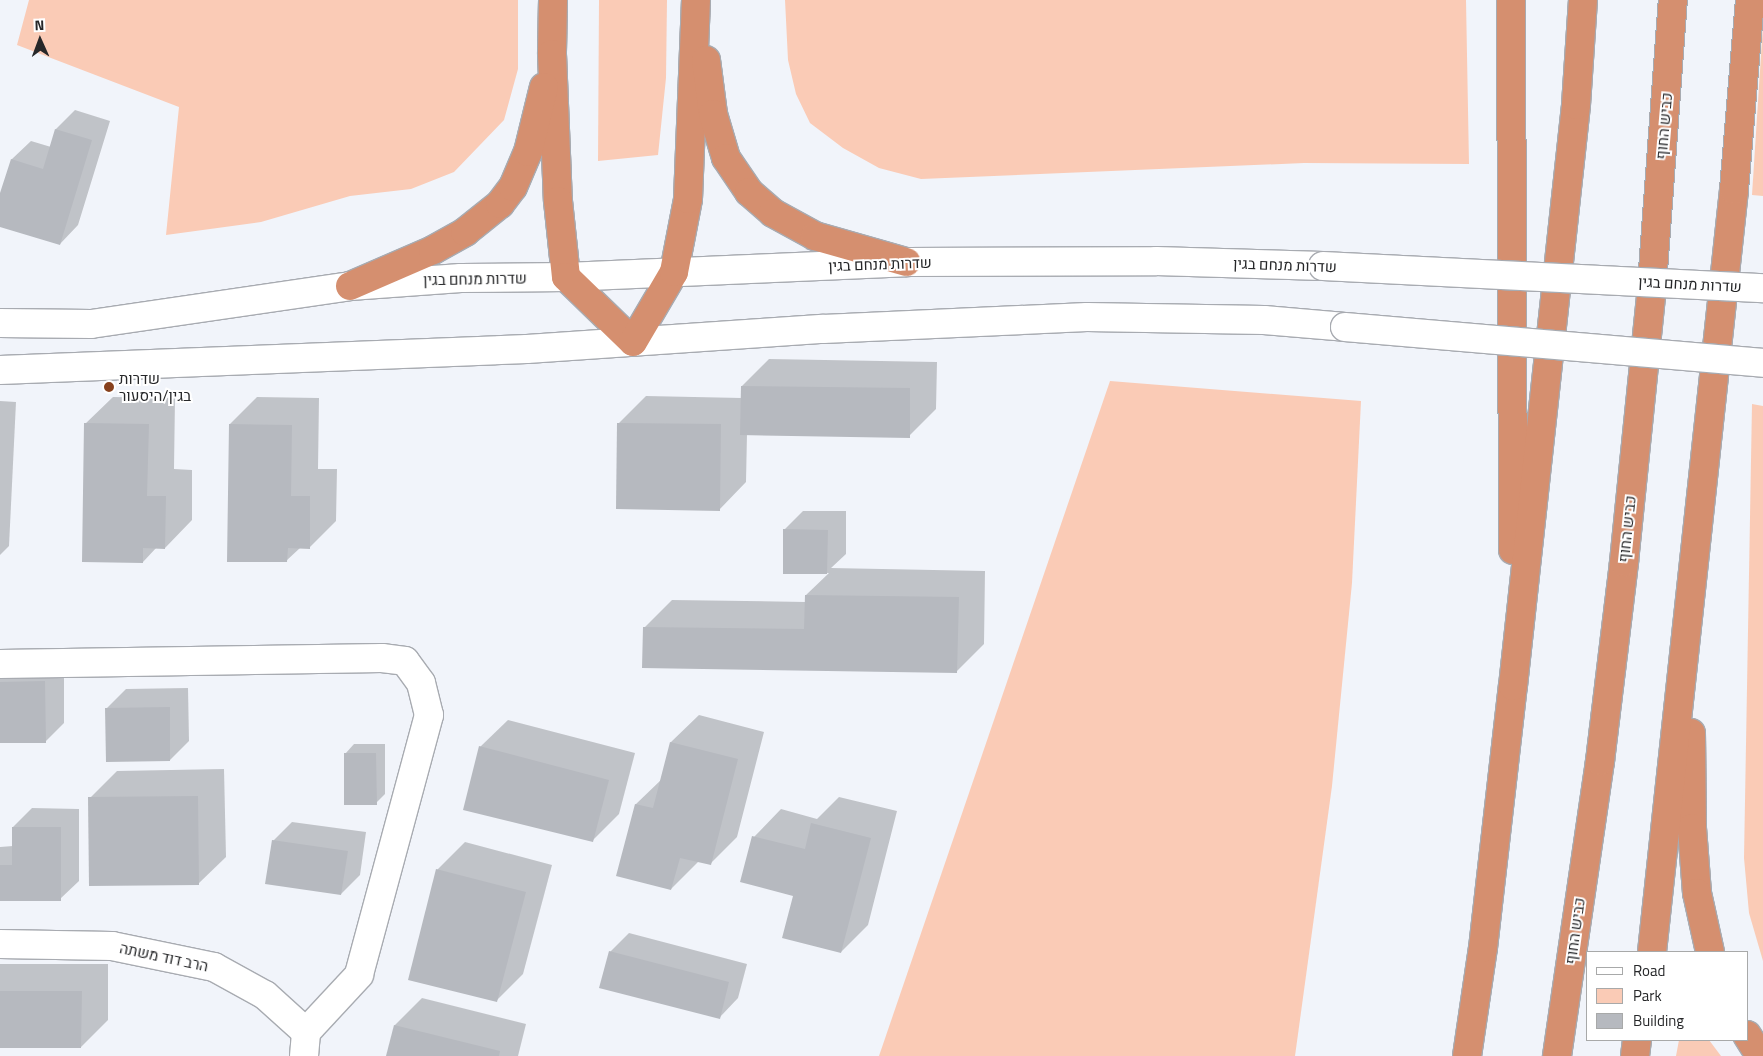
<!DOCTYPE html>
<meta charset="utf-8">
<style>
body{margin:0}
#map{position:relative;width:1763px;height:1056px;overflow:hidden;background:#f1f4fa;font-family:"Titillium Web",Heebo,sans-serif}
div>[style]{position:absolute}
[style*='--x']{left:calc(var(--x)*1px);top:calc(var(--y)*1px);width:calc(var(--w)*1px);rotate:calc(var(--a)*1deg)}
.green>*{inset:0;background:#facbb6}
.shadow>*{inset:0;background:#0003}
.building>*{inset:0;background:#b6b9bf}
.roads{filter:drop-shadow(1px 0 #a8abb1) drop-shadow(-1px 0 #a8abb1) drop-shadow(0 1px #a8abb1) drop-shadow(0 -1px #a8abb1)}
.street>*{height:28px;margin:-14px;padding:0 14px;transform-origin:14px;border-radius:14px;background:#fff}
.secondary>*{height:28px;margin:-14px;padding:0 14px;transform-origin:14px;border-radius:14px;background:#fff}
.highway>*{height:28px;margin:-14px;padding:0 14px;transform-origin:14px;border-radius:14px;background:#d58f6f}
.bridges{filter:drop-shadow(1px 0 #a8abb1) drop-shadow(-1px 0 #a8abb1) drop-shadow(0 1px #a8abb1) drop-shadow(0 -1px #a8abb1)}
.secondary-bridge>*{height:28px;margin:-14px;padding:0 14px;transform-origin:14px;border-radius:14px;background:#fff}
.dots>*{width:14px;height:14px;translate:-50% -50%;box-sizing:border-box;border:2px solid #fff;border-radius:50%}
span{translate:-50% -50%;white-space:nowrap;text-align:center;line-height:1.15;-webkit-text-stroke:4px #fff;paint-order:stroke}
.street-label{font-size:15px;color:#262729}
.poi-label{font-size:15px;color:#262729}
.left{translate:0 -50%;text-align:left}
.legend{position:absolute;left:1586px;top:951px;width:162px;height:90px;box-sizing:border-box;background:#fff;border:1px solid #a8a9a9;margin:0;padding:6px 9px;list-style:none;font-size:15px;color:#262729}
.legend li{display:flex;align-items:center;gap:10px;height:25px}
.legend b{width:25px;border:1px solid #a8a9a9}
.north{position:absolute;left:15px;top:15px;width:50px;height:50px;-webkit-text-stroke:4px #fff;paint-order:stroke;rotate:358deg;font-size:14px;font-weight:700;line-height:20px;text-align:center;color:#262729}
.north::after{content:'';display:block;margin:auto;width:18px;height:22px;background:#262729;clip-path:polygon(50% 0,100% 100%,50% 72%,0 100%)}
</style>
<div id="map">
<div class="green">
<i style="clip-path:polygon(29px 0,518px 0,518px 69px,504px 120px,454px 172px,411px 189px,350px 196px,261px 222px,166px 235px,179px 107px,17px 45px)"></i>
<i style="clip-path:polygon(599px 0,667px 0,666px 78px,658px 155px,598px 161px)"></i>
<i style="clip-path:polygon(785px 0,1466px 0,1469px 164px,1304px 163px,921px 179px,879px 168px,843px 148px,810px 123px,796px 94px,788px 60px)"></i>
<i style="clip-path:polygon(1763px 24px,1763px 196px,1752px 195px)"></i>
<i style="clip-path:polygon(1110px 381px,1361px 401px,1352px 583px,1332px 786px,1295px 1056px,879px 1056px)"></i>
<i style="clip-path:polygon(1752px 404px,1763px 406px,1763px 961px,1749px 913px,1744px 858px)"></i>
<i style="clip-path:polygon(1679px 1040px,1709px 1040px,1721px 1056px,1676px 1056px)"></i>
</div>
<div class="shadow">
<i style="clip-path:polygon(75px 110px,110px 121px,78px 225px,60px 244px,0 226px,0 197px,12px 159px,31px 141px,51px 147px,56px 129px)"></i>
<i style="clip-path:polygon(769px 359px,937px 362px,936px 409px,909px 436px,747px 434px,746px 482px,719px 510px,619px 423px,646px 396px,742px 398px,742px 386px)"></i>
<i style="clip-path:polygon(113px 397px,175px 398px,174px 469px,192px 470px,192px 520px,165px 548px,157px 547px,143px 562px,85px 424px)"></i>
<i style="clip-path:polygon(257px 397px,319px 398px,318px 469px,337px 469px,336px 521px,309px 548px,300px 548px,286px 561px,230px 424px)"></i>
<i style="clip-path:polygon(0 401px,16px 402px,9px 546px,0 555px)"></i>
<i style="clip-path:polygon(803px 511px,846px 511px,846px 554px,831px 568px,985px 571px,984px 644px,957px 671px,644px 628px,672px 600px,806px 602px,806px 595px,829px 573px,784px 572px,784px 530px)"></i>
<i style="clip-path:polygon(64px 662px,64px 723px,45px 742px,0 742px,0 675px)"></i>
<i style="clip-path:polygon(188px 688px,189px 741px,170px 760px,107px 708px,126px 689px)"></i>
<i style="clip-path:polygon(699px 715px,764px 732px,737px 837px,710px 864px,699px 861px,671px 889px,618px 875px,636px 804px,662px 779px,671px 742px)"></i>
<i style="clip-path:polygon(508px 720px,635px 753px,619px 814px,592px 841px,480px 747px)"></i>
<i style="clip-path:polygon(354px 744px,385px 744px,385px 794px,376px 803px,345px 754px)"></i>
<i style="clip-path:polygon(224px 769px,226px 857px,198px 884px,90px 798px,117px 771px)"></i>
<i style="clip-path:polygon(839px 797px,897px 811px,868px 925px,841px 952px,794px 895px,754px 837px,781px 809px,817px 819px)"></i>
<i style="clip-path:polygon(32px 808px,79px 809px,79px 881px,60px 899px,0 900px,0 847px,13px 846px,13px 827px)"></i>
<i style="clip-path:polygon(292px 822px,366px 832px,360px 875px,341px 894px,273px 841px)"></i>
<i style="clip-path:polygon(465px 842px,552px 865px,523px 974px,496px 1001px,437px 870px)"></i>
<i style="clip-path:polygon(629px 933px,747px 964px,738px 998px,720px 1017px,610px 952px)"></i>
<i style="clip-path:polygon(0 964px,108px 964px,108px 1020px,81px 1047px,0 1047px)"></i>
<i style="clip-path:polygon(422px 998px,526px 1024px,518px 1056px,387px 1056px,395px 1025px)"></i>
</div>
<div class="building">
<i style="clip-path:polygon(55px 129px,92px 140px,60px 245px,0 227px,0 193px,11px 159px,43px 169px)"></i>
<i style="clip-path:polygon(741px 386px,910px 388px,910px 438px,740px 435px)"></i>
<i style="clip-path:polygon(84px 423px,149px 424px,147px 496px,166px 496px,165px 549px,143px 548px,143px 563px,82px 562px)"></i>
<i style="clip-path:polygon(617px 423px,721px 424px,720px 511px,616px 509px)"></i>
<i style="clip-path:polygon(229px 424px,292px 425px,291px 496px,310px 496px,310px 549px,288px 548px,287px 562px,227px 562px)"></i>
<i style="clip-path:polygon(783px 529px,828px 530px,827px 574px,783px 574px)"></i>
<i style="clip-path:polygon(805px 595px,959px 597px,957px 673px,642px 668px,643px 627px,804px 629px)"></i>
<i style="clip-path:polygon(45px 681px,46px 743px,0 743px,0 682px)"></i>
<i style="clip-path:polygon(170px 707px,170px 761px,106px 762px,105px 708px)"></i>
<i style="clip-path:polygon(670px 742px,738px 759px,711px 865px,680px 858px,671px 890px,616px 876px,635px 804px,653px 808px)"></i>
<i style="clip-path:polygon(479px 746px,609px 780px,593px 842px,463px 810px)"></i>
<i style="clip-path:polygon(344px 753px,376px 753px,377px 805px,344px 805px)"></i>
<i style="clip-path:polygon(198px 796px,199px 885px,89px 886px,88px 797px)"></i>
<i style="clip-path:polygon(811px 823px,871px 838px,841px 953px,782px 938px,793px 896px,740px 882px,752px 836px,805px 849px)"></i>
<i style="clip-path:polygon(12px 827px,61px 827px,61px 901px,0 901px,0 865px,12px 865px)"></i>
<i style="clip-path:polygon(272px 840px,348px 851px,341px 895px,265px 884px)"></i>
<i style="clip-path:polygon(436px 869px,526px 892px,497px 1002px,408px 980px)"></i>
<i style="clip-path:polygon(609px 951px,729px 982px,720px 1019px,599px 988px)"></i>
<i style="clip-path:polygon(0 991px,82px 991px,81px 1048px,0 1048px)"></i>
<i style="clip-path:polygon(394px 1025px,500px 1051px,499px 1056px,386px 1056px)"></i>
</div>
<div class="roads">
<div class="street">
<i style="--x:0;--y:664;--w:382;--a:-0.9"></i>
<i style="--x:382;--y:658;--w:23;--a:7"></i>
<i style="--x:405;--y:661;--w:27;--a:54"></i>
<i style="--x:421;--y:683;--w:33;--a:76"></i>
<i style="--x:429;--y:715;--w:269;--a:105.1"></i>
<i style="--x:359;--y:975;--w:78;--a:132.9"></i>
<i style="--x:0;--y:944;--w:112;--a:1"></i>
<i style="--x:112;--y:946;--w:104;--a:11.6"></i>
<i style="--x:214;--y:967;--w:58;--a:28.8"></i>
<i style="--x:265;--y:995;--w:55;--a:42.1"></i>
<i style="--x:304;--y:1056;--w:24;--a:-85"></i>
</div>
<div class="secondary">
<i style="--x:0;--y:323;--w:91;--a:0.6"></i>
<i style="--x:91;--y:324;--w:262;--a:-8.3"></i>
<i style="--x:350;--y:286;--w:111;--a:-4.1"></i>
<i style="--x:461;--y:278;--w:105;--a:-0.5"></i>
<i style="--x:566;--y:277;--w:340;--a:-2.5"></i>
<i style="--x:906;--y:262;--w:250;--a:-0.2"></i>
<i style="--x:1156;--y:261;--w:167;--a:1.7"></i>
<i style="--x:0;--y:370;--w:527;--a:-2.28"></i>
<i style="--x:527;--y:349;--w:297;--a:-3.9"></i>
<i style="--x:823;--y:329;--w:264;--a:-2.6"></i>
<i style="--x:1087;--y:317;--w:177;--a:1"></i>
<i style="--x:1264;--y:320;--w:81;--a:4.9"></i>
</div>
<div class="highway">
<i style="--x:553;--y:0;--w:54;--a:91.1"></i>
<i style="--x:552;--y:54;--w:147;--a:87.7"></i>
<i style="--x:558;--y:201;--w:76;--a:84"></i>
<i style="--x:566;--y:277;--w:93;--a:44.1"></i>
<i style="--x:633;--y:342;--w:81;--a:-59.6"></i>
<i style="--x:674;--y:272;--w:74;--a:-79.1"></i>
<i style="--x:688;--y:199;--w:199;--a:-87.7"></i>
<i style="--x:1511;--y:0;--w:550;--a:89.79"></i>
<i style="--x:706;--y:60;--w:54;--a:82.6"></i>
<i style="--x:713;--y:114;--w:46;--a:73.5"></i>
<i style="--x:726;--y:158;--w:41;--a:55.9"></i>
<i style="--x:749;--y:192;--w:32;--a:41"></i>
<i style="--x:773;--y:213;--w:48;--a:28.7"></i>
<i style="--x:815;--y:236;--w:95;--a:15.9"></i>
<i style="--x:350;--y:286;--w:90;--a:-23.4"></i>
<i style="--x:433;--y:250;--w:37;--a:-29"></i>
<i style="--x:465;--y:232;--w:45;--a:-38.7"></i>
<i style="--x:500;--y:204;--w:21;--a:-53"></i>
<i style="--x:513;--y:187;--w:38;--a:-67"></i>
<i style="--x:528;--y:152;--w:67;--a:-76.2"></i>
<i style="--x:1691;--y:733;--w:95;--a:89.4"></i>
<i style="--x:1692;--y:828;--w:65;--a:85.6"></i>
<i style="--x:1697;--y:893;--w:60;--a:77.6"></i>
<i style="--x:1652;--y:952;--w:766;--a:-83.86"></i>
<i style="--x:1734;--y:190;--w:191;--a:-85.2"></i>
<i style="--x:1747;--y:1035;--w:25;--a:58"></i>
<i style="--x:1467;--y:1056;--w:109;--a:-81.6"></i>
<i style="--x:1483;--y:948;--w:264;--a:-83.5"></i>
<i style="--x:1513;--y:686;--w:584;--a:-83.81"></i>
<i style="--x:1576;--y:105;--w:105;--a:-86.2"></i>
<i style="--x:1557;--y:1056;--w:298;--a:-81.7"></i>
<i style="--x:1600;--y:761;--w:200;--a:-83.1"></i>
<i style="--x:1624;--y:562;--w:279;--a:-84.2"></i>
<i style="--x:1652;--y:284;--w:285;--a:-85.8"></i>
<i style="--x:1635;--y:1056;--w:16;--a:-83"></i>
</div>
</div>
<div class="bridges">
<div class="secondary-bridge">
<i style="--x:1323;--y:266;--w:441;--a:2.9"></i>
<i style="--x:1345;--y:327;--w:420;--a:4.9"></i>
</div>
</div>
<div class="dots">
<i style="left:109px;top:387px;background:#87411d"></i>
</div>
<div class="street-label">
<span style="left:1664px;top:126px;rotate:-85deg">כביש החוף</span>
<span style="left:880px;top:264px;rotate:-2deg">שדרות מנחם בגין</span>
<span style="left:1285px;top:265px;rotate:2deg">שדרות מנחם בגין</span>
<span style="left:475px;top:279px;rotate:-1deg">שדרות מנחם בגין</span>
<span style="left:1690px;top:284px;rotate:3deg">שדרות מנחם בגין</span>
<span style="left:1627px;top:529px;rotate:-84deg">כביש החוף</span>
<span style="left:1575px;top:931px;rotate:-82deg">כביש החוף</span>
<span style="left:164px;top:957px;rotate:12deg">הרב דוד משתה</span>
</div>
<div class="poi-label">
<span class="left" style="left:119px;top:387px">שדרות<br>בגין/היסעור</span>
</div>
<ul class="legend">
<li><b style="height:6px;background:#fff"></b>Road</li>
<li><b style="height:14px;background:#facbb6"></b>Park</li>
<li><b style="height:14px;background:#b6b9bf"></b>Building</li>
</ul>
<div class="north">N</div>
</div>
